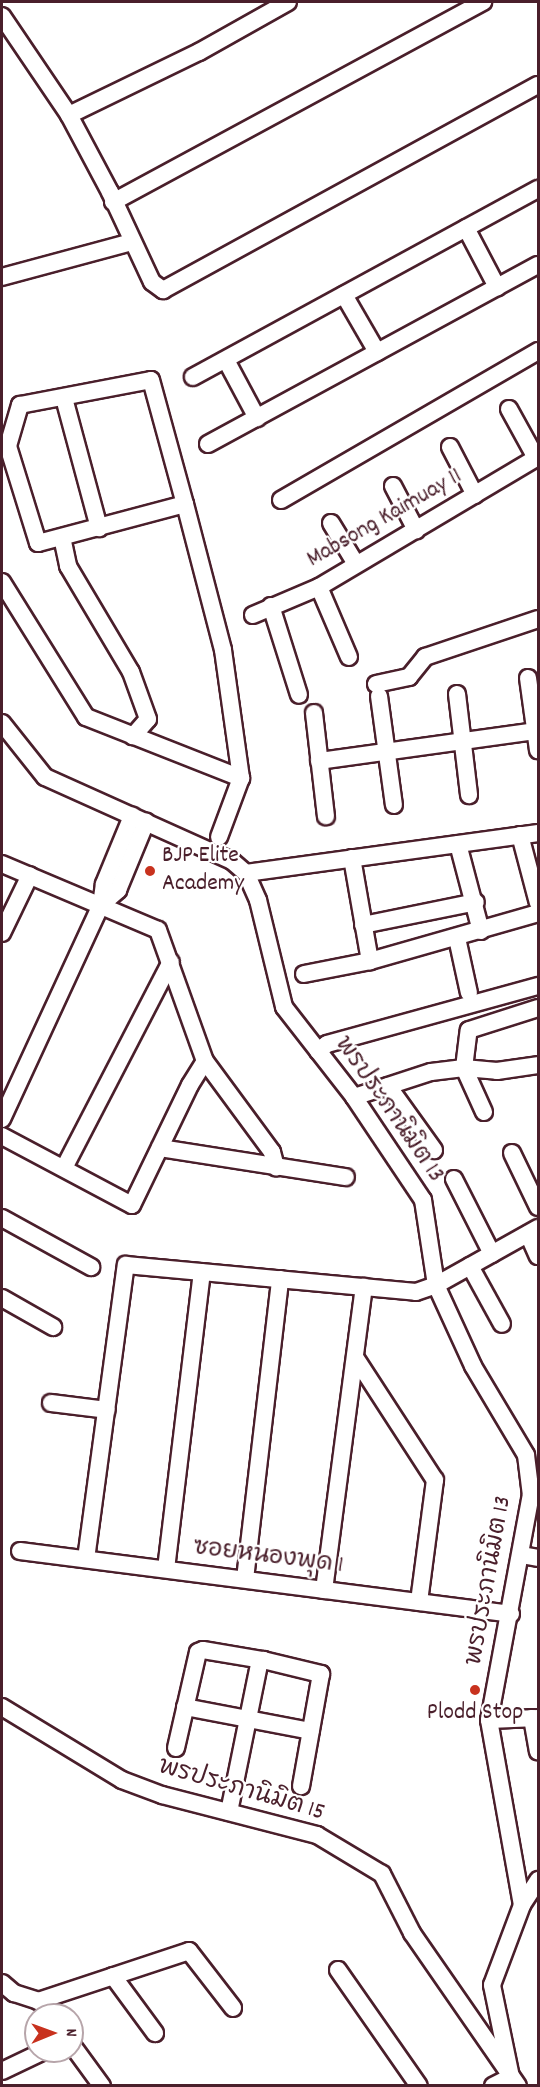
<!DOCTYPE html>
<meta charset="utf-8">
<style>
body{margin:0}
#map{position:relative;width:540px;height:2087px;overflow:hidden;background:#fff;font-family:Dekko,"Playpen Sans Thai",sans-serif}
div>[style]{position:absolute}
[style*='--x']{left:calc(var(--x)*1px);top:calc(var(--y)*1px);width:calc(var(--w)*1px);rotate:calc(var(--a)*1deg)}
.roads{filter:drop-shadow(2px 0 #4a1f2b) drop-shadow(-2px 0 #4a1f2b) drop-shadow(0 2px #4a1f2b) drop-shadow(0 -2px #4a1f2b)}
.minor>*{height:16px;margin:-8px;padding:0 8px;transform-origin:8px;border-radius:8px;background:#fff}
.dots>*{width:16px;height:16px;translate:-50% -50%;box-sizing:border-box;border:3px solid #fff;border-radius:50%}
span{translate:-50% -50%;white-space:nowrap;text-align:center;line-height:1.15;-webkit-text-stroke:4.5px #fff;paint-order:stroke}
.street-label{font-size:24px;color:#4a1f2b}
.poi-label{font-size:24px;color:#4a1f2b}
.left{translate:0 -50%;text-align:left}
.frame{position:absolute;inset:0;border:3px solid #4a1f2b;pointer-events:none}
.north{position:absolute;left:24px;top:2003px;width:60px;height:60px;box-sizing:border-box;background:#fff;border:2px solid #b7a5aa;border-radius:50%;rotate:89deg;font-size:16px;font-weight:700;line-height:24px;text-align:center;color:#4a1f2b}
.north::after{content:'';display:block;margin:auto;width:21px;height:27px;background:#c8321e;clip-path:polygon(50% 0,100% 100%,50% 72%,0 100%)}
</style>
<div id="map">
<div class="roads">
<div class="minor">
<i style="--x:2;--y:16;--w:120;--a:55.9"></i>
<i style="--x:69;--y:115;--w:87;--a:62"></i>
<i style="--x:110;--y:192;--w:99;--a:65"></i>
<i style="--x:152;--y:282;--w:14;--a:36"></i>
<i style="--x:163;--y:290;--w:427;--a:-28.7"></i>
<i style="--x:69;--y:115;--w:144;--a:-25.9"></i>
<i style="--x:199;--y:52;--w:102;--a:-29.3"></i>
<i style="--x:113;--y:202;--w:421;--a:-28.4"></i>
<i style="--x:466;--y:228;--w:67;--a:62.3"></i>
<i style="--x:2;--y:277;--w:135;--a:-15.1"></i>
<i style="--x:344;--y:295;--w:66;--a:59.9"></i>
<i style="--x:226;--y:360;--w:66;--a:61.9"></i>
<i style="--x:193;--y:377;--w:393;--a:-28.6"></i>
<i style="--x:64;--y:398;--w:135;--a:74.9"></i>
<i style="--x:509;--y:409;--w:56;--a:61.1"></i>
<i style="--x:208;--y:444;--w:375;--a:-28.5"></i>
<i style="--x:450;--y:447;--w:54;--a:62.5"></i>
<i style="--x:393;--y:486;--w:50;--a:62.4"></i>
<i style="--x:281;--y:500;--w:297;--a:-30.1"></i>
<i style="--x:185;--y:504;--w:152;--a:165.1"></i>
<i style="--x:38;--y:543;--w:102;--a:-107.2"></i>
<i style="--x:8;--y:446;--w:43;--a:-73.7"></i>
<i style="--x:20;--y:405;--w:133;--a:-10.8"></i>
<i style="--x:151;--y:380;--w:129;--a:74.7"></i>
<i style="--x:185;--y:504;--w:151;--a:75.4"></i>
<i style="--x:223;--y:650;--w:129;--a:82"></i>
<i style="--x:241;--y:778;--w:63;--a:110.4"></i>
<i style="--x:331;--y:523;--w:48;--a:58.6"></i>
<i style="--x:62;--y:537;--w:30;--a:78"></i>
<i style="--x:68;--y:566;--w:123;--a:59.3"></i>
<i style="--x:131;--y:672;--w:50;--a:70.1"></i>
<i style="--x:148;--y:719;--w:23;--a:131"></i>
<i style="--x:2;--y:582;--w:159;--a:58.1"></i>
<i style="--x:86;--y:717;--w:167;--a:21.5"></i>
<i style="--x:319;--y:587;--w:76;--a:66.8"></i>
<i style="--x:271;--y:606;--w:93;--a:72.5"></i>
<i style="--x:253;--y:615;--w:72;--a:-23"></i>
<i style="--x:319;--y:587;--w:255;--a:-30.7"></i>
<i style="--x:528;--y:678;--w:73;--a:82.1"></i>
<i style="--x:376;--y:684;--w:34;--a:-12"></i>
<i style="--x:409;--y:677;--w:26;--a:-51"></i>
<i style="--x:425;--y:657;--w:119;--a:-18.6"></i>
<i style="--x:457;--y:694;--w:102;--a:83.2"></i>
<i style="--x:379;--y:696;--w:110;--a:82.2"></i>
<i style="--x:314;--y:713;--w:104;--a:83.4"></i>
<i style="--x:2;--y:723;--w:69;--a:51.5"></i>
<i style="--x:45;--y:777;--w:205;--a:24.2"></i>
<i style="--x:232;--y:861;--w:18;--a:41"></i>
<i style="--x:246;--y:873;--w:30;--a:66"></i>
<i style="--x:258;--y:900;--w:110;--a:76.3"></i>
<i style="--x:284;--y:1007;--w:114;--a:52.1"></i>
<i style="--x:354;--y:1097;--w:124;--a:56.2"></i>
<i style="--x:423;--y:1200;--w:86;--a:81.3"></i>
<i style="--x:436;--y:1285;--w:89;--a:65.4"></i>
<i style="--x:473;--y:1366;--w:104;--a:59.2"></i>
<i style="--x:526;--y:1455;--w:39;--a:83"></i>
<i style="--x:531;--y:1494;--w:230;--a:100.5"></i>
<i style="--x:489;--y:1720;--w:188;--a:79.9"></i>
<i style="--x:319;--y:761;--w:219;--a:-7.9"></i>
<i style="--x:520;--y:835;--w:70;--a:75.2"></i>
<i style="--x:458;--y:844;--w:90;--a:75.2"></i>
<i style="--x:352;--y:858;--w:105;--a:80.1"></i>
<i style="--x:2;--y:864;--w:169;--a:22.9"></i>
<i style="--x:158;--y:930;--w:139;--a:70.3"></i>
<i style="--x:205;--y:1061;--w:113;--a:53.6"></i>
<i style="--x:272;--y:1152;--w:16;--a:75"></i>
<i style="--x:246;--y:873;--w:295;--a:-7.8"></i>
<i style="--x:101;--y:905;--w:23;--a:-41"></i>
<i style="--x:118;--y:890;--w:74;--a:-67.6"></i>
<i style="--x:363;--y:925;--w:115;--a:-11.5"></i>
<i style="--x:2;--y:933;--w:64;--a:-64.2"></i>
<i style="--x:457;--y:938;--w:56;--a:77.7"></i>
<i style="--x:304;--y:974;--w:67;--a:-11.1"></i>
<i style="--x:370;--y:961;--w:175;--a:-15.9"></i>
<i style="--x:318;--y:1051;--w:11;--a:-38"></i>
<i style="--x:327;--y:1044;--w:219;--a:-15.4"></i>
<i style="--x:388;--y:1086;--w:79;--a:54.3"></i>
<i style="--x:354;--y:1097;--w:81;--a:-18"></i>
<i style="--x:431;--y:1072;--w:33;--a:-7"></i>
<i style="--x:464;--y:1068;--w:33;--a:5"></i>
<i style="--x:497;--y:1071;--w:41;--a:-8.3"></i>
<i style="--x:484;--y:1112;--w:48;--a:-114.4"></i>
<i style="--x:464;--y:1068;--w:38;--a:-83"></i>
<i style="--x:469;--y:1030;--w:72;--a:-17.7"></i>
<i style="--x:2;--y:1119;--w:236;--a:-65.2"></i>
<i style="--x:101;--y:905;--w:21;--a:-82"></i>
<i style="--x:104;--y:884;--w:74;--a:-67.6"></i>
<i style="--x:2;--y:1136;--w:147;--a:28"></i>
<i style="--x:132;--y:1205;--w:133;--a:-64.2"></i>
<i style="--x:190;--y:1085;--w:28;--a:-58"></i>
<i style="--x:160;--y:1148;--w:188;--a:8.9"></i>
<i style="--x:512;--y:1153;--w:60;--a:64.3"></i>
<i style="--x:64;--y:1168;--w:232;--a:-62.6"></i>
<i style="--x:454;--y:1179;--w:84;--a:63.1"></i>
<i style="--x:2;--y:1218;--w:102;--a:28.8"></i>
<i style="--x:528;--y:1234;--w:24;--a:66"></i>
<i style="--x:470;--y:1266;--w:66;--a:61.1"></i>
<i style="--x:2;--y:1298;--w:59;--a:29.6"></i>
<i style="--x:355;--y:1357;--w:147;--a:57"></i>
<i style="--x:435;--y:1480;--w:123;--a:97.5"></i>
<i style="--x:51;--y:1403;--w:56;--a:7.1"></i>
<i style="--x:20;--y:1551;--w:495;--a:7.3"></i>
<i style="--x:521;--y:1555;--w:17;--a:10"></i>
<i style="--x:86;--y:1559;--w:297;--a:-82.3"></i>
<i style="--x:126;--y:1265;--w:291;--a:5.3"></i>
<i style="--x:416;--y:1292;--w:21;--a:-19"></i>
<i style="--x:436;--y:1285;--w:117;--a:-29.2"></i>
<i style="--x:166;--y:1569;--w:299;--a:-83.1"></i>
<i style="--x:245;--y:1579;--w:302;--a:-83.3"></i>
<i style="--x:324;--y:1590;--w:306;--a:-82.5"></i>
<i style="--x:2;--y:1707;--w:140;--a:31.3"></i>
<i style="--x:122;--y:1780;--w:43;--a:20.6"></i>
<i style="--x:162;--y:1795;--w:160;--a:14.5"></i>
<i style="--x:317;--y:1835;--w:76;--a:31"></i>
<i style="--x:382;--y:1874;--w:66;--a:63"></i>
<i style="--x:412;--y:1933;--w:186;--a:55.3"></i>
<i style="--x:185;--y:1707;--w:128;--a:10.8"></i>
<i style="--x:532;--y:1718;--w:34;--a:80"></i>
<i style="--x:489;--y:1720;--w:49;--a:-2.3"></i>
<i style="--x:176;--y:1748;--w:98;--a:-77.1"></i>
<i style="--x:198;--y:1652;--w:5;--a:-22"></i>
<i style="--x:203;--y:1650;--w:61;--a:9.5"></i>
<i style="--x:229;--y:1812;--w:151;--a:-78.5"></i>
<i style="--x:259;--y:1664;--w:6;--a:-45"></i>
<i style="--x:263;--y:1660;--w:60;--a:13.6"></i>
<i style="--x:321;--y:1674;--w:114;--a:100.1"></i>
<i style="--x:338;--y:1970;--w:141;--a:55.1"></i>
<i style="--x:113;--y:1976;--w:71;--a:53.6"></i>
<i style="--x:2;--y:1983;--w:16;--a:40"></i>
<i style="--x:14;--y:1993;--w:25;--a:18"></i>
<i style="--x:38;--y:2001;--w:159;--a:-18.3"></i>
<i style="--x:189;--y:1951;--w:72;--a:52.3"></i>
<i style="--x:72;--y:2045;--w:51;--a:53.8"></i>
<i style="--x:2;--y:2071;--w:47;--a:-25.5"></i>
<i style="--x:493;--y:2086;--w:20;--a:-27"></i>
<i style="--x:511;--y:2077;--w:94;--a:-101.7"></i>
<i style="--x:492;--y:1985;--w:85;--a:-69.4"></i>
<i style="--x:522;--y:1905;--w:30;--a:-57"></i>
</div>
</div>
<div class="dots">
<i style="left:150px;top:871px;background:#c8321e"></i>
<i style="left:475px;top:1690px;background:#c8321e"></i>
</div>
<div class="street-label">
<span style="left:385px;top:519px;rotate:-30deg">Mabsong Kaimuay 11</span>
<span style="left:388px;top:1110px;rotate:55deg">พรประภานิมิต 13</span>
<span style="left:268px;top:1558px;rotate:7deg">ซอยหนองพุด 1</span>
<span style="left:490px;top:1581px;rotate:-80deg">พรประภานิมิต 13</span>
<span style="left:241px;top:1791px;rotate:16deg">พรประภานิมิต 15</span>
</div>
<div class="poi-label">
<span class="left" style="left:162px;top:871px">BJP Elite<br>Academy</span>
<span style="left:475px;top:1714px">Plodd Stop</span>
</div>
<div class="frame"></div>
<div class="north">N</div>
</div>
